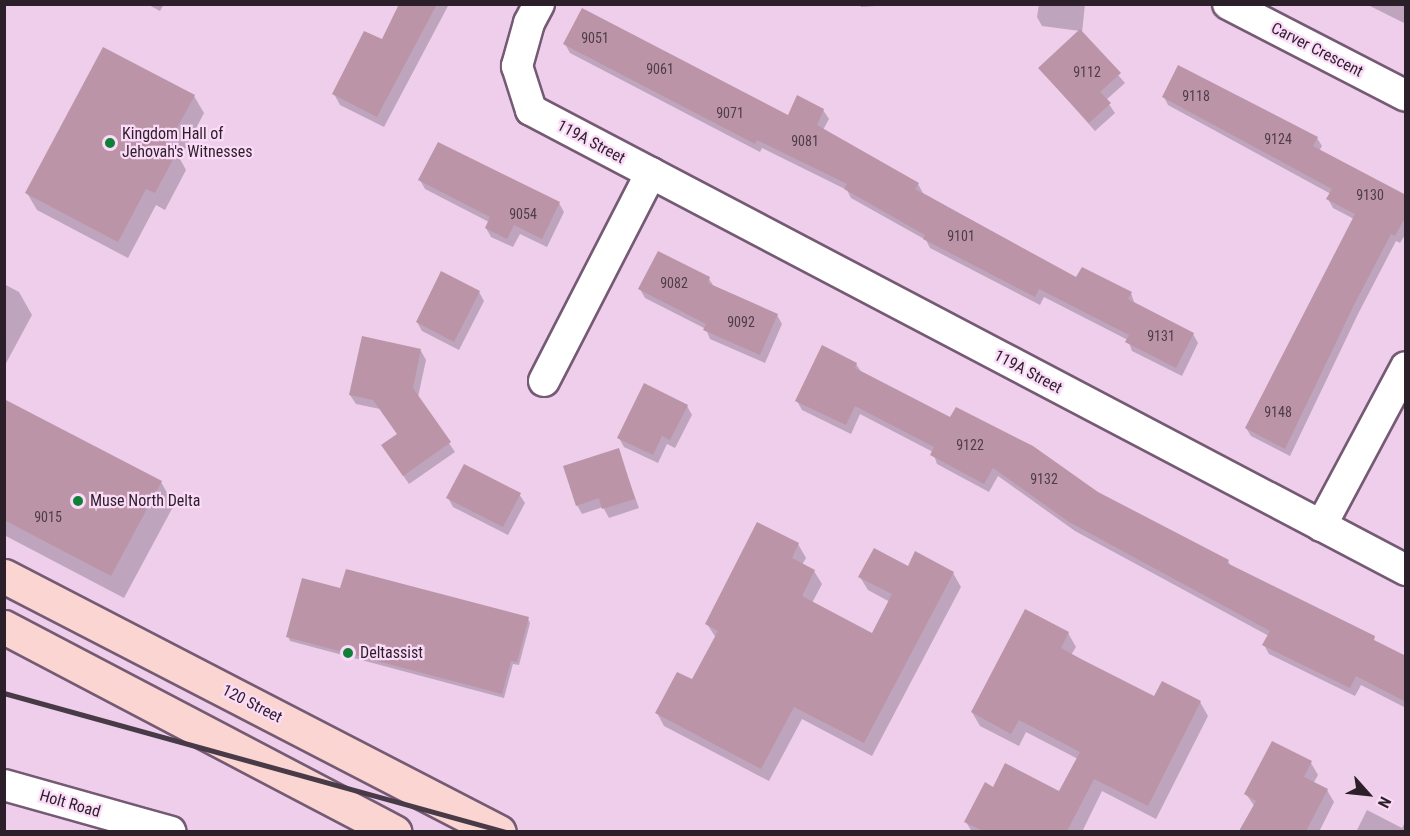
<!DOCTYPE html>
<style>
body{margin:0}
#map{position:relative;width:1410px;height:836px;overflow:hidden;background:#eeceeb;font-family:"Roboto Condensed",sans-serif}
div>[style]{position:absolute}
[style*='--x']{left:calc(var(--x)*1px);top:calc(var(--y)*1px);width:calc(var(--w)*1px);rotate:calc(var(--a)*1deg)}
.shadow>*{inset:0;background:#0003}
.building>*{inset:0;background:#bb95a7}
.roads{filter:drop-shadow(2px 0 #755a73) drop-shadow(-2px 0 #755a73) drop-shadow(0 2px #755a73) drop-shadow(0 -2px #755a73)}
.minor>*{height:30px;margin:-15px;padding:0 15px;transform-origin:15px;border-radius:15px;background:#fff}
.secondary>*{height:33px;margin:-16.5px;padding:0 16.5px;transform-origin:16.5px;border-radius:16.5px;background:#fad5d1}
.rail>*{height:4.5px;margin:-2.25px;padding:0 2.25px;transform-origin:2.25px;border-radius:2.25px;background:#493a48}
.dots>*{width:16px;height:16px;translate:-50% -50%;box-sizing:border-box;border:3px solid #fbdbf8;border-radius:50%}
span{translate:-50% -50%;white-space:nowrap;text-align:center;line-height:1.15;-webkit-text-stroke:4.5px #fbdbf8;paint-order:stroke}
.number-label{font-size:14px;color:#4f3c49}
.number-label span{-webkit-text-stroke-width:0}
.street-label{font-size:16px;color:#2b1f2a}
.poi-label{font-size:16px;color:#2b1f2a}
.left{translate:0 -50%;text-align:left}
.frame{position:absolute;inset:0;border:6px solid #2b1f2a;pointer-events:none}
.north{position:absolute;left:1338px;top:764px;width:60px;height:60px;-webkit-text-stroke:4px #fbdbf8;paint-order:stroke;rotate:117deg;font-size:16px;font-weight:700;line-height:24px;text-align:center;color:#2b1f2a}
.north::after{content:'';display:block;margin:auto;width:21px;height:27px;background:#2b1f2a;clip-path:polygon(50% 0,100% 100%,50% 72%,0 100%)}
</style>
<div id="map">
<div class="shadow">
<i style="clip-path:polygon(147px 4px,164px 4px,160px 11px)"></i>
<i style="clip-path:polygon(400px 4px,449px 4px,384px 127px,340px 105px,334px 94px,382px 42px)"></i>
<i style="clip-path:polygon(860px 4px,890px 4px,890px 5px,861px 7px)"></i>
<i style="clip-path:polygon(1039px 4px,1085px 4px,1082px 33px,1125px 83px,1106px 100px,1115px 113px,1095px 131px,1040px 69px,1080px 31px,1042px 26px,1037px 17px)"></i>
<i style="clip-path:polygon(1366px 4px,1406px 4px,1406px 24px)"></i>
<i style="clip-path:polygon(565px 44px,788px 117px,823px 110px,829px 119px,823px 130px,918px 184px,923px 193px,1077px 279px,1131px 293px,1135px 305px,1193px 334px,1198px 343px,1182px 376px,1132px 351px,1128px 340px,1044px 297px,1040px 305px,930px 248px,926px 240px,851px 198px,847px 190px,762px 148px,760px 152px,570px 53px)"></i>
<i style="clip-path:polygon(194px 96px,204px 113px,180px 159px,186px 170px,165px 210px,156px 205px,128px 258px,37px 210px,27px 193px)"></i>
<i style="clip-path:polygon(1164px 97px,1317px 138px,1322px 146px,1319px 151px,1406px 197px,1406px 233px,1400px 243px,1396px 241px,1358px 314px,1290px 456px,1251px 436px,1246px 428px,1354px 219px,1333px 208px,1328px 199px,1331px 194px,1168px 105px)"></i>
<i style="clip-path:polygon(420px 180px,559px 203px,564px 212px,547px 247px,520px 234px,513px 247px,491px 237px,486px 228px,489px 222px,425px 189px)"></i>
<i style="clip-path:polygon(709px 279px,715px 288px,777px 315px,782px 324px,765px 363px,710px 339px,706px 329px,645px 298px,640px 289px)"></i>
<i style="clip-path:polygon(4px 284px,19px 292px,32px 315px,4px 367px)"></i>
<i style="clip-path:polygon(479px 292px,484px 301px,459px 350px,422px 331px,417px 322px)"></i>
<i style="clip-path:polygon(421px 351px,426px 360px,418px 397px,455px 452px,409px 484px,388px 454px,398px 435px,380px 409px,356px 404px,350px 395px)"></i>
<i style="clip-path:polygon(856px 364px,862px 373px,1228px 561px,1232px 568px,1406px 657px,1406px 708px,1361px 685px,1355px 696px,1269px 654px,1264px 645px,1269px 636px,1075px 531px,998px 476px,989px 492px,937px 464px,933px 452px,860px 414px,851px 434px,802px 410px,797px 401px)"></i>
<i style="clip-path:polygon(4px 401px,161px 482px,174px 505px,124px 598px,4px 535px)"></i>
<i style="clip-path:polygon(687px 406px,692px 415px,675px 448px,667px 444px,658px 463px,624px 447px,619px 438px)"></i>
<i style="clip-path:polygon(618px 450px,639px 508px,609px 518px,603px 507px,582px 514px,577px 505px)"></i>
<i style="clip-path:polygon(519px 494px,525px 503px,508px 535px,453px 507px,448px 498px)"></i>
<i style="clip-path:polygon(798px 544px,806px 558px,802px 565px,814px 571px,822px 584px,812px 603px,873px 635px,890px 602px,868px 590px,860px 577px,908px 568px,916px 554px,953px 573px,961px 587px,872px 756px,802px 719px,769px 781px,664px 726px,657px 713px,692px 681px,716px 638px,707px 624px)"></i>
<i style="clip-path:polygon(342px 590px,528px 619px,530px 623px,519px 665px,513px 664px,504px 698px,290px 641px,288px 636px)"></i>
<i style="clip-path:polygon(1068px 633px,1076px 647px,1071px 655px,1155px 698px,1200px 702px,1208px 716px,1156px 819px,1102px 791px,1082px 832px,972px 832px,966px 822px,994px 789px,1060px 793px,1078px 759px,1026px 732px,1019px 746px,980px 726px,972px 712px)"></i>
<i style="clip-path:polygon(1311px 763px,1318px 775px,1313px 784px,1327px 790px,1334px 802px,1319px 832px,1241px 832px,1255px 807px,1246px 794px)"></i>
<i style="clip-path:polygon(1367px 810px,1402px 828px,1406px 820px,1406px 832px,1356px 832px)"></i>
</div>
<div class="building">
<i style="clip-path:polygon(399px 4px,437px 4px,377px 117px,332px 94px,364px 31px,382px 39px)"></i>
<i style="clip-path:polygon(582px 8px,788px 115px,797px 95px,824px 109px,817px 125px,919px 183px,915px 189px,1076px 277px,1082px 267px,1132px 292px,1128px 299px,1194px 333px,1176px 368px,1125px 342px,1129px 335px,1039px 289px,1035px 297px,923px 239px,925px 235px,844px 189px,847px 184px,757px 140px,755px 144px,563px 44px)"></i>
<i style="clip-path:polygon(1080px 29px,1121px 73px,1100px 92px,1111px 103px,1089px 123px,1038px 68px)"></i>
<i style="clip-path:polygon(103px 47px,195px 95px,167px 146px,177px 152px,155px 193px,146px 189px,118px 242px,25px 193px)"></i>
<i style="clip-path:polygon(1178px 65px,1318px 137px,1313px 146px,1406px 195px,1406px 216px,1395px 236px,1391px 234px,1354px 305px,1285px 449px,1245px 428px,1355px 214px,1326px 199px,1332px 189px,1162px 97px)"></i>
<i style="clip-path:polygon(438px 142px,560px 202px,542px 239px,514px 225px,507px 239px,485px 228px,490px 217px,418px 180px)"></i>
<i style="clip-path:polygon(658px 251px,710px 277px,708px 283px,778px 314px,760px 355px,703px 330px,706px 324px,638px 289px)"></i>
<i style="clip-path:polygon(441px 271px,480px 291px,454px 342px,416px 322px)"></i>
<i style="clip-path:polygon(362px 336px,421px 349px,413px 388px,451px 442px,403px 476px,381px 445px,397px 434px,373px 400px,349px 395px)"></i>
<i style="clip-path:polygon(822px 345px,857px 363px,855px 368px,950px 417px,956px 407px,1033px 446px,1098px 492px,1229px 560px,1227px 563px,1375px 636px,1374px 640px,1406px 656px,1406px 702px,1356px 676px,1350px 688px,1262px 645px,1270px 631px,1069px 522px,993px 468px,984px 484px,930px 455px,934px 447px,855px 406px,846px 425px,795px 401px)"></i>
<i style="clip-path:polygon(644px 383px,688px 405px,670px 440px,662px 436px,653px 455px,617px 438px)"></i>
<i style="clip-path:polygon(4px 399px,162px 481px,111px 576px,4px 520px)"></i>
<i style="clip-path:polygon(619px 448px,635px 499px,602px 509px,599px 498px,576px 506px,563px 466px)"></i>
<i style="clip-path:polygon(464px 464px,521px 493px,503px 527px,446px 498px)"></i>
<i style="clip-path:polygon(757px 522px,799px 543px,792px 558px,815px 570px,802px 596px,872px 633px,892px 594px,858px 577px,874px 548px,908px 566px,915px 551px,954px 572px,864px 743px,794px 707px,761px 769px,655px 713px,677px 672px,692px 679px,718px 631px,705px 624px)"></i>
<i style="clip-path:polygon(346px 569px,529px 617px,517px 662px,511px 661px,502px 694px,286px 637px,302px 578px,340px 588px)"></i>
<i style="clip-path:polygon(1025px 609px,1069px 632px,1061px 648px,1083px 660px,1154px 696px,1162px 681px,1201px 701px,1148px 806px,1094px 779px,1067px 831px,983px 831px,964px 822px,985px 782px,993px 787px,1005px 763px,1059px 791px,1080px 752px,1019px 720px,1011px 734px,971px 712px)"></i>
<i style="clip-path:polygon(1272px 741px,1312px 761px,1304px 777px,1328px 789px,1306px 831px,1239px 831px,1256px 801px,1244px 794px)"></i>
</div>
<div class="roads">
<div class="minor">
<i style="--x:539;--y:4;--w:21;--a:118"></i>
<i style="--x:529;--y:23;--w:45;--a:105.6"></i>
<i style="--x:517;--y:66;--w:46;--a:72.3"></i>
<i style="--x:531;--y:110;--w:989;--a:27.73"></i>
<i style="--x:1228;--y:4;--w:200;--a:27.3"></i>
<i style="--x:544;--y:381;--w:234;--a:-62.8"></i>
<i style="--x:1321;--y:526;--w:180;--a:-61.9"></i>
<i style="--x:4;--y:785;--w:173;--a:15.7"></i>
</div>
<div class="secondary">
<i style="--x:4;--y:576;--w:557;--a:27.35"></i>
<i style="--x:4;--y:627;--w:441;--a:27.7"></i>
</div>
</div>
<div class="rail">
<i style="--x:4;--y:693;--w:521;--a:15.48"></i>
</div>
<div class="dots">
<i style="left:110px;top:143px;background:#0f8037"></i>
<i style="left:78px;top:501px;background:#0f8037"></i>
<i style="left:348px;top:653px;background:#0f8037"></i>
</div>
<div class="number-label">
<span style="left:595px;top:38px">9051</span>
<span style="left:660px;top:69px">9061</span>
<span style="left:1087px;top:72px">9112</span>
<span style="left:1196px;top:96px">9118</span>
<span style="left:730px;top:113px">9071</span>
<span style="left:1278px;top:139px">9124</span>
<span style="left:805px;top:141px">9081</span>
<span style="left:1370px;top:195px">9130</span>
<span style="left:523px;top:214px">9054</span>
<span style="left:961px;top:236px">9101</span>
<span style="left:674px;top:283px">9082</span>
<span style="left:741px;top:322px">9092</span>
<span style="left:1161px;top:336px">9131</span>
<span style="left:1278px;top:412px">9148</span>
<span style="left:970px;top:445px">9122</span>
<span style="left:1044px;top:479px">9132</span>
<span style="left:48px;top:517px">9015</span>
</div>
<div class="street-label">
<span style="left:1317px;top:50px;rotate:27deg">Carver Crescent</span>
<span style="left:591px;top:142px;rotate:28deg">119A Street</span>
<span style="left:1028px;top:372px;rotate:28deg">119A Street</span>
<span style="left:252px;top:704px;rotate:27deg">120 Street</span>
<span style="left:70px;top:804px;rotate:16deg">Holt Road</span>
</div>
<div class="poi-label">
<span class="left" style="left:122px;top:143px">Kingdom Hall of<br>Jehovah's Witnesses</span>
<span class="left" style="left:90px;top:501px">Muse North Delta</span>
<span class="left" style="left:360px;top:653px">Deltassist</span>
</div>
<div class="frame"></div>
<div class="north">N</div>
</div>
